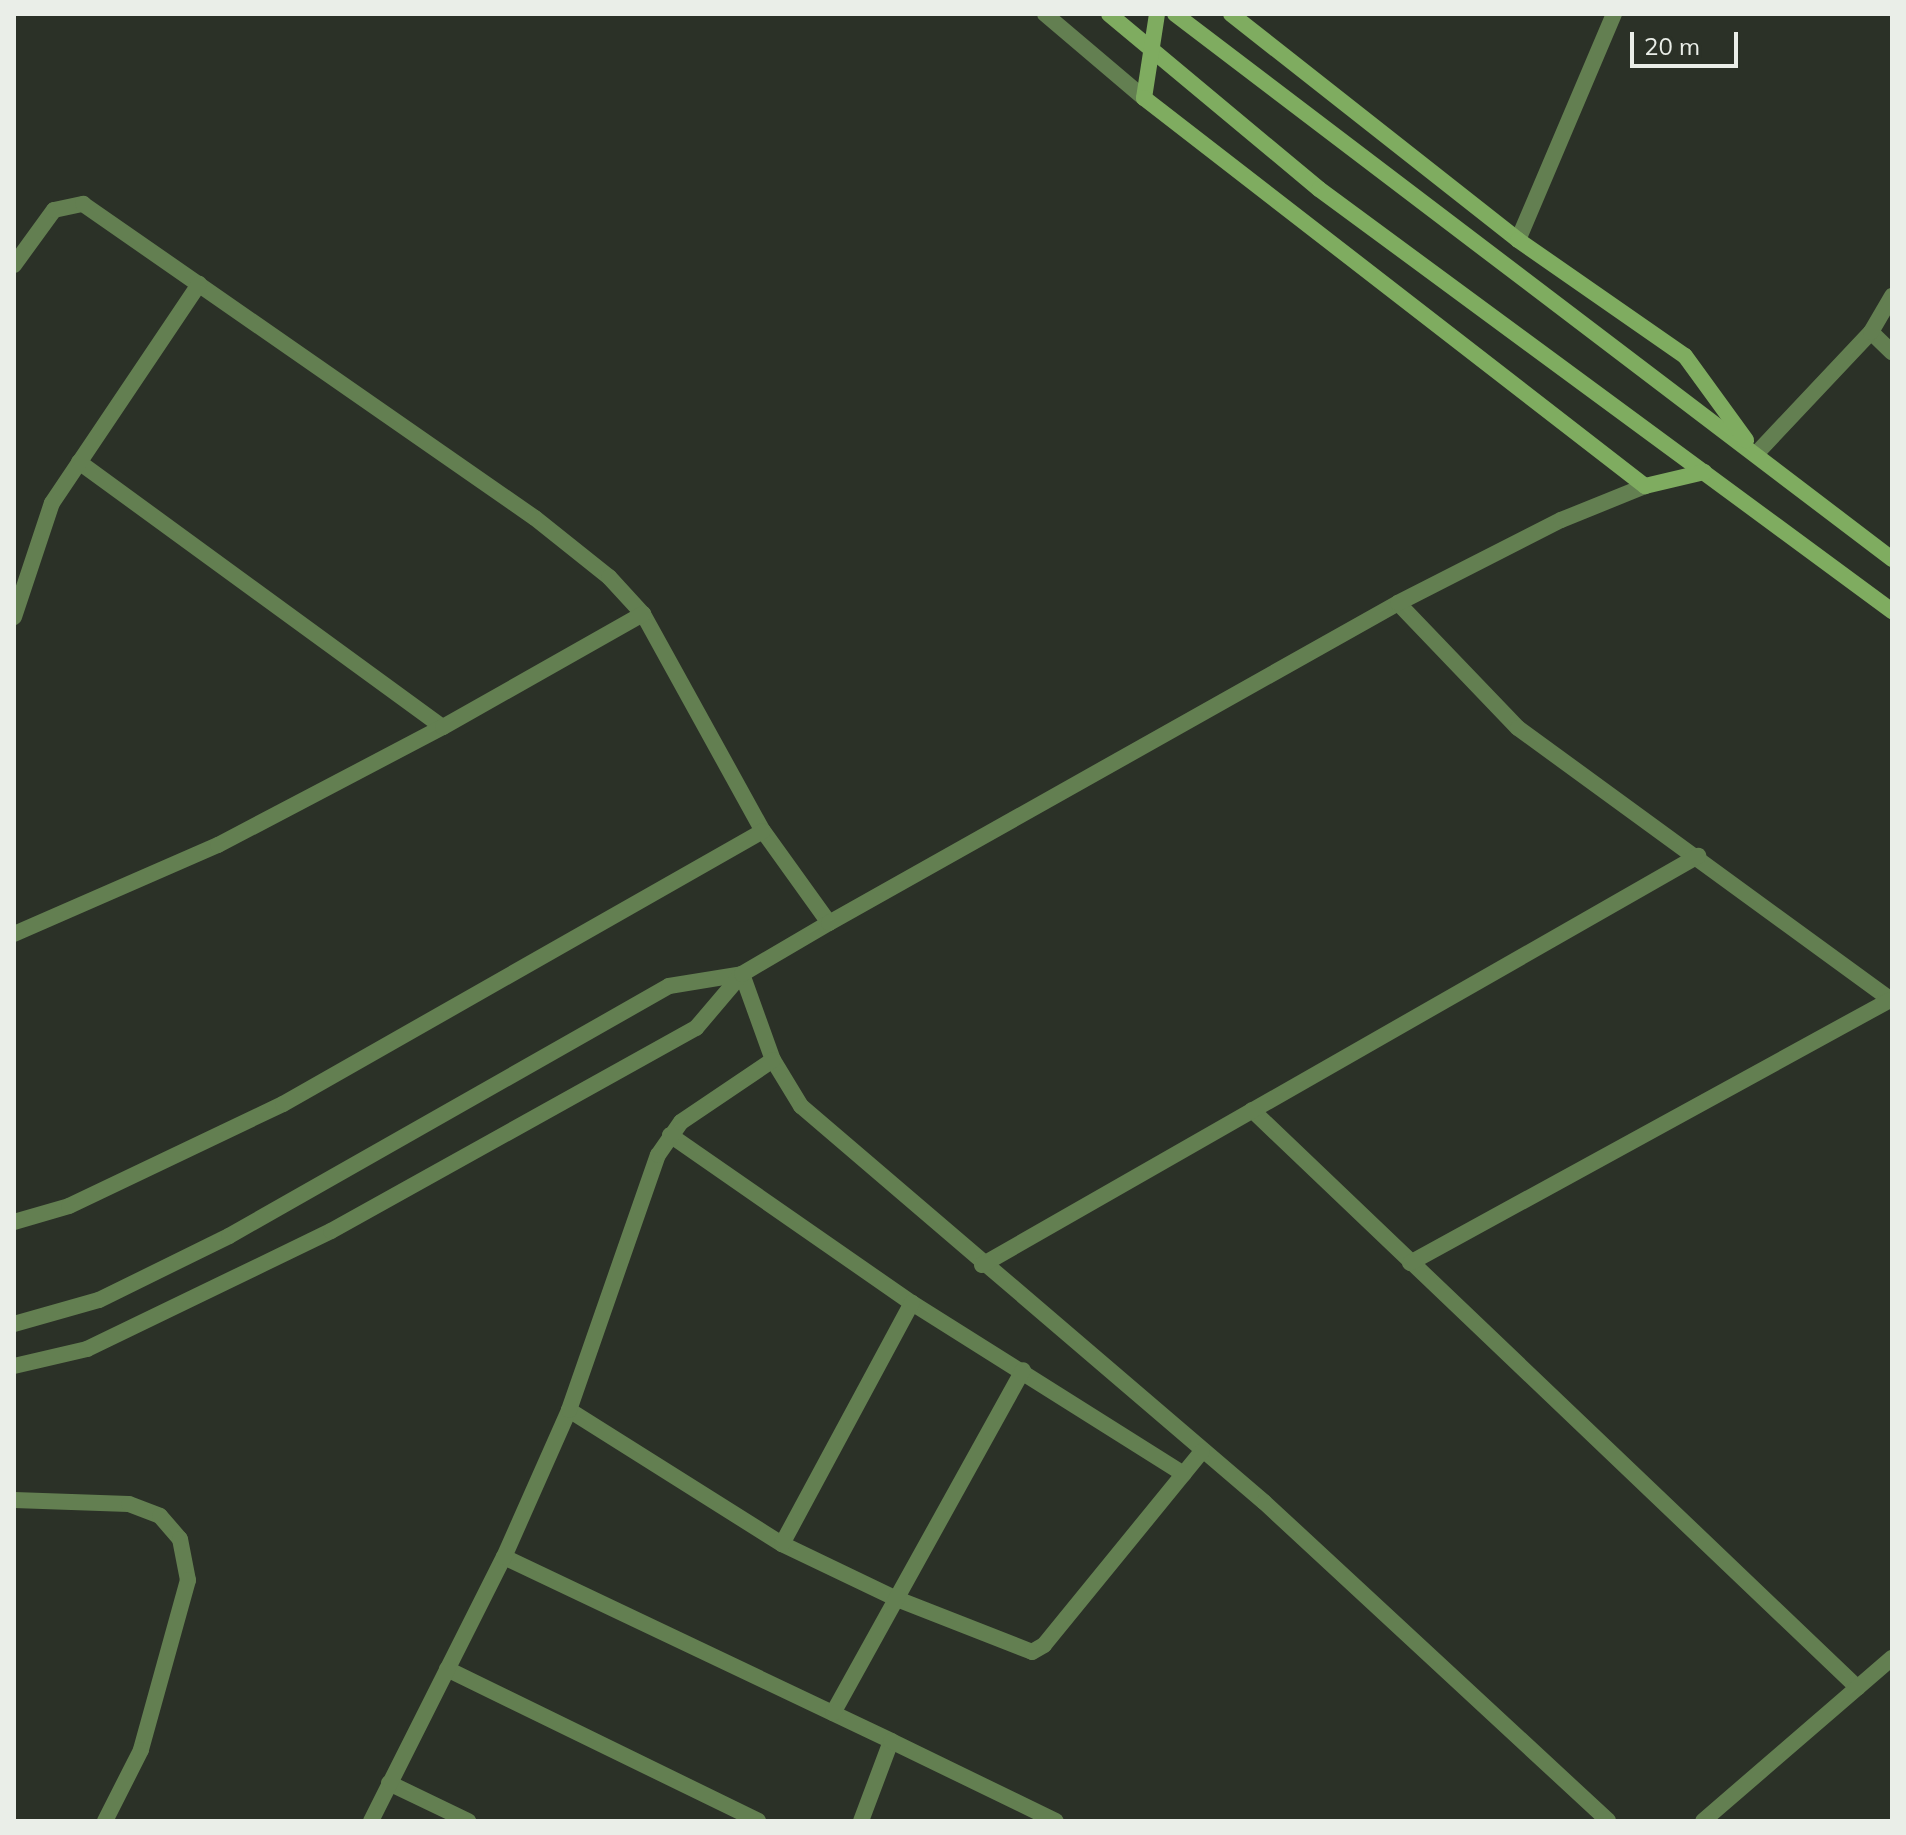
<!DOCTYPE html>
<style>
body{margin:0}
#map{position:relative;width:1906px;height:1835px;overflow:hidden;background:#2b3127;font-family:Mulish,sans-serif}
div>[style]{position:absolute}
[style*='--x']{left:calc(var(--x)*1px);top:calc(var(--y)*1px);width:calc(var(--w)*1px);rotate:calc(var(--a)*1deg)}
.service>*{height:16px;margin:-8px;padding:0 8px;transform-origin:8px;border-radius:8px;background:#637f51}
.minor>*{height:16px;margin:-8px;padding:0 8px;transform-origin:8px;border-radius:8px;background:#637f51}
.secondary>*{height:16px;margin:-8px;padding:0 8px;transform-origin:8px;border-radius:8px;background:#7fac60}
span{translate:-50% -50%;white-space:nowrap;text-align:center;line-height:1.15;-webkit-text-stroke:8px #2b3127;paint-order:stroke}
.frame{position:absolute;inset:0;border:16px solid #eaeee8;pointer-events:none}
.scale{position:absolute;left:1630px;top:32px;width:108px;height:36px;box-sizing:border-box;border:4px solid #eaeee8;border-top:0;padding-left:10px;font-size:24px;line-height:28px;white-space:nowrap;color:#eaeee8;-webkit-text-stroke:6px #2b3127;paint-order:stroke}
</style>
<div id="map">
<div class="service">
<i style="--x:14;--y:265;--w:68;--a:-54"></i>
<i style="--x:54;--y:210;--w:30;--a:-12"></i>
<i style="--x:83;--y:204;--w:550;--a:34.79"></i>
<i style="--x:535;--y:518;--w:95;--a:38.6"></i>
<i style="--x:609;--y:577;--w:50;--a:47.4"></i>
<i style="--x:643;--y:614;--w:248;--a:61.1"></i>
<i style="--x:763;--y:831;--w:113;--a:54.3"></i>
<i style="--x:79;--y:462;--w:450;--a:36.1"></i>
<i style="--x:14;--y:617;--w:120;--a:-71.6"></i>
<i style="--x:52;--y:503;--w:264;--a:-56.1"></i>
<i style="--x:14;--y:934;--w:223;--a:-23.6"></i>
<i style="--x:218;--y:845;--w:254;--a:-27.7"></i>
<i style="--x:443;--y:727;--w:230;--a:-29.5"></i>
<i style="--x:14;--y:1222;--w:57;--a:-16.2"></i>
<i style="--x:69;--y:1206;--w:237;--a:-25.5"></i>
<i style="--x:283;--y:1104;--w:552;--a:-29.63"></i>
</div>
<div class="minor">
<i style="--x:1045;--y:14;--w:130;--a:40.3"></i>
<i style="--x:1518;--y:240;--w:246;--a:-67"></i>
<i style="--x:1871;--y:332;--w:29;--a:44"></i>
<i style="--x:1756;--y:454;--w:168;--a:-46.7"></i>
<i style="--x:1871;--y:332;--w:42;--a:-59.7"></i>
<i style="--x:1398;--y:603;--w:173;--a:46.2"></i>
<i style="--x:1518;--y:728;--w:463;--a:36.1"></i>
<i style="--x:742;--y:974;--w:91;--a:70.2"></i>
<i style="--x:773;--y:1060;--w:54;--a:58.7"></i>
<i style="--x:801;--y:1106;--w:609;--a:40.54"></i>
<i style="--x:1264;--y:1502;--w:469;--a:42.8"></i>
<i style="--x:1252;--y:1110;--w:837;--a:43.65"></i>
<i style="--x:670;--y:1135;--w:295;--a:34.8"></i>
<i style="--x:912;--y:1303;--w:321;--a:32.2"></i>
<i style="--x:1410;--y:1263;--w:547;--a:-28.72"></i>
<i style="--x:982;--y:1265;--w:825;--a:-29.74"></i>
<i style="--x:14;--y:1324;--w:88;--a:-15.8"></i>
<i style="--x:99;--y:1300;--w:145;--a:-26.2"></i>
<i style="--x:229;--y:1236;--w:506;--a:-29.6"></i>
<i style="--x:669;--y:986;--w:74;--a:-9.3"></i>
<i style="--x:14;--y:1366;--w:75;--a:-13.1"></i>
<i style="--x:87;--y:1349;--w:271;--a:-25.8"></i>
<i style="--x:331;--y:1231;--w:418;--a:-29.1"></i>
<i style="--x:696;--y:1028;--w:71;--a:-49.6"></i>
<i style="--x:742;--y:974;--w:101;--a:-30.4"></i>
<i style="--x:829;--y:923;--w:653;--a:-29.35"></i>
<i style="--x:1398;--y:603;--w:183;--a:-27"></i>
<i style="--x:1561;--y:520;--w:91;--a:-22"></i>
<i style="--x:569;--y:1410;--w:252;--a:32.2"></i>
<i style="--x:782;--y:1544;--w:127;--a:25.6"></i>
<i style="--x:897;--y:1599;--w:145;--a:21.4"></i>
<i style="--x:1032;--y:1652;--w:14;--a:-30"></i>
<i style="--x:1044;--y:1645;--w:250;--a:-50.8"></i>
<i style="--x:14;--y:1500;--w:115;--a:2"></i>
<i style="--x:129;--y:1504;--w:33;--a:21"></i>
<i style="--x:160;--y:1516;--w:30;--a:49"></i>
<i style="--x:180;--y:1539;--w:42;--a:79"></i>
<i style="--x:188;--y:1580;--w:176;--a:105.5"></i>
<i style="--x:141;--y:1750;--w:80;--a:116.9"></i>
<i style="--x:782;--y:1544;--w:274;--a:-61.7"></i>
<i style="--x:504;--y:1557;--w:429;--a:25.4"></i>
<i style="--x:447;--y:1669;--w:346;--a:26"></i>
<i style="--x:833;--y:1713;--w:392;--a:-61"></i>
<i style="--x:389;--y:1783;--w:88;--a:25.7"></i>
<i style="--x:371;--y:1821;--w:296;--a:-63.3"></i>
<i style="--x:504;--y:1557;--w:161;--a:-66.1"></i>
<i style="--x:569;--y:1410;--w:270;--a:-70.8"></i>
<i style="--x:658;--y:1155;--w:40;--a:-55.1"></i>
<i style="--x:681;--y:1122;--w:111;--a:-34"></i>
<i style="--x:861;--y:1821;--w:85;--a:-69.4"></i>
<i style="--x:891;--y:1741;--w:183;--a:25.9"></i>
<i style="--x:1703;--y:1821;--w:250;--a:-40.8"></i>
</div>
<div class="secondary">
<i style="--x:1109;--y:14;--w:273;--a:39.8"></i>
<i style="--x:1319;--y:189;--w:712;--a:36.37"></i>
<i style="--x:1157;--y:14;--w:85;--a:98.8"></i>
<i style="--x:1144;--y:98;--w:634;--a:37.76"></i>
<i style="--x:1645;--y:486;--w:61;--a:-13.3"></i>
<i style="--x:1175;--y:14;--w:901;--a:37.24"></i>
<i style="--x:1231;--y:14;--w:365;--a:38.2"></i>
<i style="--x:1518;--y:240;--w:203;--a:34.8"></i>
<i style="--x:1685;--y:356;--w:104;--a:54"></i>
</div>
<div class="frame"></div>
<div class="scale">20 m</div>
</div>
